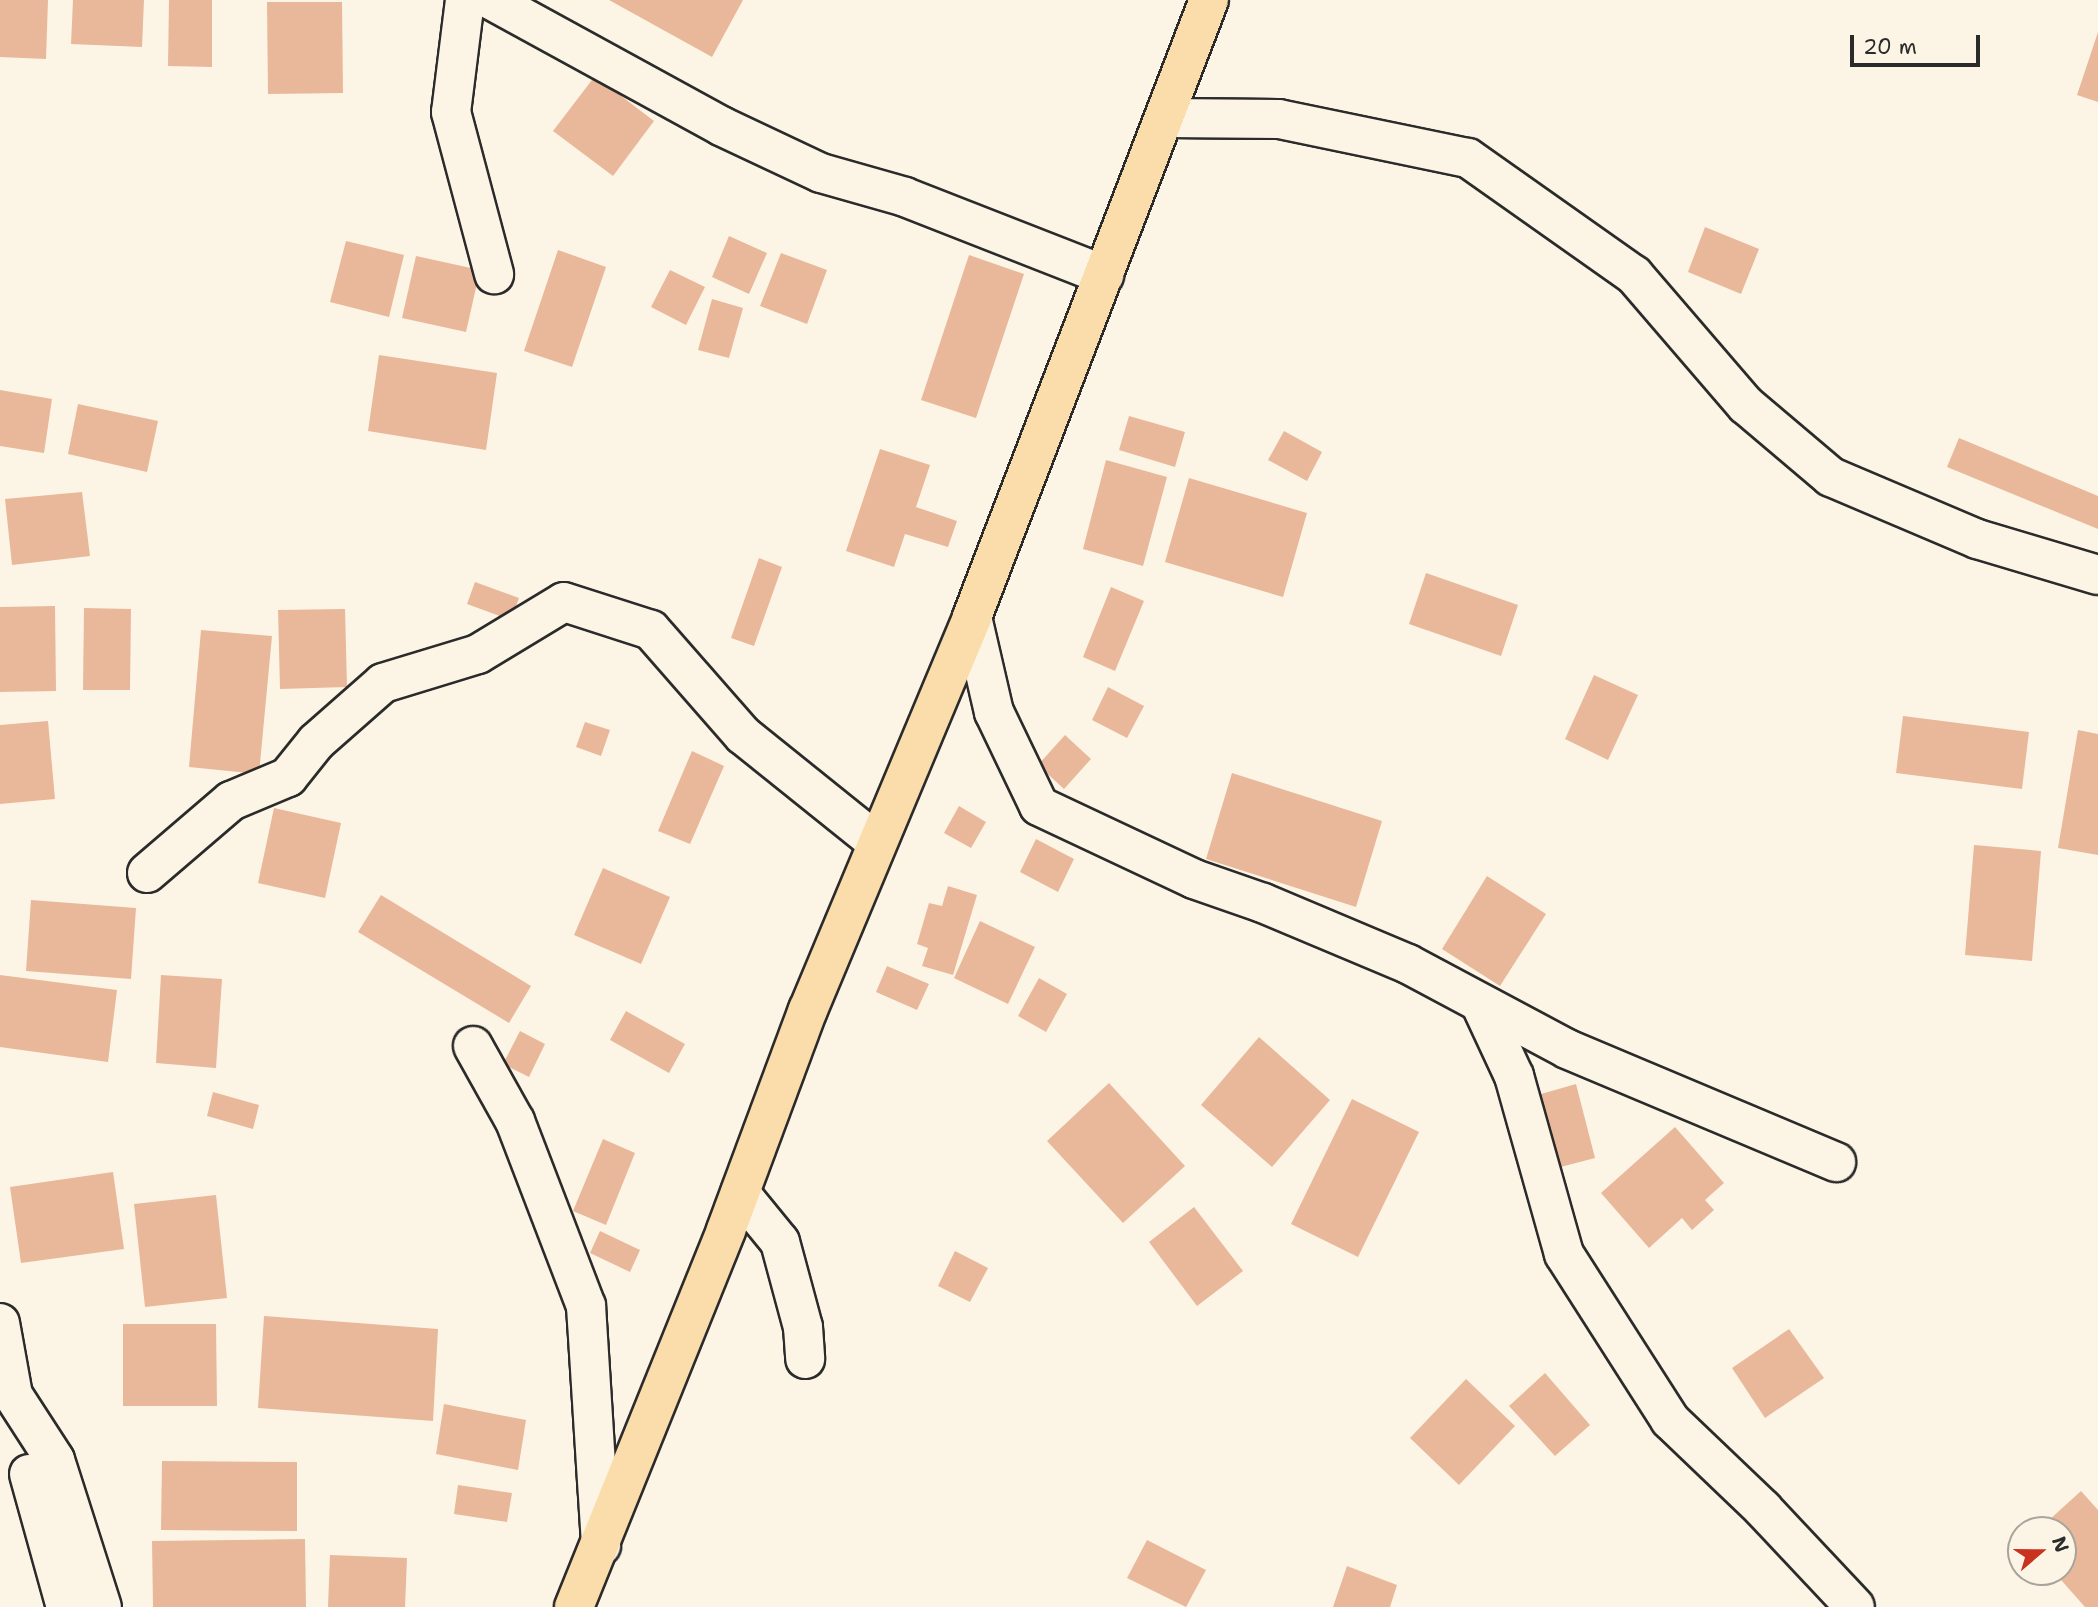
<!DOCTYPE html>
<style>
body{margin:0}
#map{position:relative;width:2098px;height:1607px;overflow:hidden;background:#fcf5e5;font-family:"Shantell Sans",sans-serif}
div>[style]{position:absolute}
[style*='--x']{left:calc(var(--x)*1px);top:calc(var(--y)*1px);width:calc(var(--w)*1px);rotate:calc(var(--a)*1deg)}
.building>*{inset:0;background:#e9b89a}
.roads{filter:drop-shadow(2px 0 #2b2b2b) drop-shadow(-2px 0 #2b2b2b) drop-shadow(0 2px #2b2b2b) drop-shadow(0 -2px #2b2b2b)}
.minor>*{height:38px;margin:-19px;padding:0 19px;transform-origin:19px;border-radius:19px;background:#fcf5e5}
.major>*{height:38px;margin:-19px;padding:0 19px;transform-origin:19px;border-radius:19px;background:#fbddab}
span{translate:-50% -50%;white-space:nowrap;text-align:center;line-height:1.15;-webkit-text-stroke:6px #fcf5e5;paint-order:stroke}
.north{position:absolute;left:2007px;top:1516px;width:70px;height:70px;box-sizing:border-box;background:#fcf5e5;border:2px solid #a8a49b;border-radius:50%;rotate:70deg;font-size:19px;font-weight:700;line-height:28px;text-align:center;color:#2b2b2b}
.north::after{content:'';display:block;margin:auto;width:24px;height:32px;background:#c8321e;clip-path:polygon(50% 0,100% 100%,50% 72%,0 100%)}
.scale{position:absolute;left:1850px;top:35px;width:130px;height:32px;box-sizing:border-box;border:4px solid #2b2b2b;border-top:0;padding-left:9px;font-size:21px;line-height:24px;white-space:nowrap;color:#2b2b2b;-webkit-text-stroke:5px #fcf5e5;paint-order:stroke}
</style>
<div id="map">
<div class="building">
<i style="clip-path:polygon(0 0,48px 0,46px 59px,0 57px)"></i>
<i style="clip-path:polygon(73px 0,144px 0,142px 47px,71px 44px)"></i>
<i style="clip-path:polygon(169px 0,212px 0,212px 67px,168px 66px)"></i>
<i style="clip-path:polygon(609px 0,743px 0,712px 57px)"></i>
<i style="clip-path:polygon(267px 2px,342px 2px,343px 93px,268px 94px)"></i>
<i style="clip-path:polygon(2098px 32px,2098px 102px,2077px 95px)"></i>
<i style="clip-path:polygon(595px 76px,654px 121px,613px 176px,553px 131px)"></i>
<i style="clip-path:polygon(1705px 227px,1759px 249px,1741px 294px,1688px 272px)"></i>
<i style="clip-path:polygon(729px 236px,767px 253px,749px 294px,712px 277px)"></i>
<i style="clip-path:polygon(346px 241px,404px 255px,389px 317px,330px 302px)"></i>
<i style="clip-path:polygon(558px 250px,606px 267px,572px 367px,524px 351px)"></i>
<i style="clip-path:polygon(781px 253px,827px 270px,807px 324px,760px 306px)"></i>
<i style="clip-path:polygon(969px 255px,1024px 274px,976px 418px,921px 400px)"></i>
<i style="clip-path:polygon(416px 256px,480px 270px,466px 332px,402px 318px)"></i>
<i style="clip-path:polygon(670px 270px,705px 287px,686px 325px,651px 307px)"></i>
<i style="clip-path:polygon(712px 299px,743px 308px,729px 358px,698px 350px)"></i>
<i style="clip-path:polygon(379px 355px,497px 373px,486px 450px,368px 431px)"></i>
<i style="clip-path:polygon(0 390px,52px 399px,44px 453px,0 446px)"></i>
<i style="clip-path:polygon(78px 404px,158px 421px,147px 472px,68px 454px)"></i>
<i style="clip-path:polygon(1129px 416px,1185px 432px,1175px 467px,1119px 450px)"></i>
<i style="clip-path:polygon(1284px 431px,1322px 452px,1307px 481px,1268px 460px)"></i>
<i style="clip-path:polygon(1959px 438px,2098px 496px,2098px 529px,1947px 467px)"></i>
<i style="clip-path:polygon(880px 449px,930px 465px,916px 507px,957px 521px,948px 547px,905px 534px,894px 567px,846px 551px)"></i>
<i style="clip-path:polygon(1106px 460px,1167px 477px,1143px 566px,1083px 549px)"></i>
<i style="clip-path:polygon(1189px 478px,1307px 513px,1283px 597px,1165px 562px)"></i>
<i style="clip-path:polygon(82px 492px,90px 556px,12px 565px,5px 499px)"></i>
<i style="clip-path:polygon(759px 558px,782px 567px,754px 646px,731px 638px)"></i>
<i style="clip-path:polygon(1426px 573px,1518px 605px,1501px 656px,1409px 624px)"></i>
<i style="clip-path:polygon(475px 582px,519px 598px,511px 620px,467px 604px)"></i>
<i style="clip-path:polygon(1111px 587px,1144px 601px,1115px 671px,1083px 657px)"></i>
<i style="clip-path:polygon(55px 606px,56px 691px,0 692px,0 607px)"></i>
<i style="clip-path:polygon(84px 608px,131px 609px,130px 690px,83px 690px)"></i>
<i style="clip-path:polygon(345px 609px,347px 687px,280px 689px,278px 610px)"></i>
<i style="clip-path:polygon(201px 630px,272px 636px,259px 774px,189px 767px)"></i>
<i style="clip-path:polygon(1594px 675px,1638px 695px,1608px 760px,1565px 739px)"></i>
<i style="clip-path:polygon(1108px 687px,1144px 706px,1127px 738px,1092px 720px)"></i>
<i style="clip-path:polygon(1903px 716px,2029px 732px,2022px 789px,1896px 773px)"></i>
<i style="clip-path:polygon(48px 721px,55px 799px,0 804px,0 725px)"></i>
<i style="clip-path:polygon(585px 722px,610px 730px,601px 756px,576px 747px)"></i>
<i style="clip-path:polygon(2078px 730px,2098px 734px,2098px 855px,2058px 848px)"></i>
<i style="clip-path:polygon(1065px 735px,1091px 759px,1064px 789px,1038px 765px)"></i>
<i style="clip-path:polygon(692px 751px,724px 766px,690px 844px,658px 831px)"></i>
<i style="clip-path:polygon(1232px 773px,1382px 821px,1356px 907px,1206px 859px)"></i>
<i style="clip-path:polygon(959px 806px,986px 822px,971px 848px,944px 833px)"></i>
<i style="clip-path:polygon(274px 808px,341px 823px,325px 898px,258px 883px)"></i>
<i style="clip-path:polygon(1036px 839px,1074px 859px,1058px 892px,1020px 872px)"></i>
<i style="clip-path:polygon(1974px 845px,2041px 851px,2032px 961px,1965px 955px)"></i>
<i style="clip-path:polygon(603px 868px,670px 897px,641px 964px,574px 935px)"></i>
<i style="clip-path:polygon(1487px 876px,1546px 914px,1500px 986px,1442px 949px)"></i>
<i style="clip-path:polygon(948px 886px,977px 895px,953px 975px,922px 966px,928px 948px,917px 944px,929px 903px,942px 906px)"></i>
<i style="clip-path:polygon(381px 895px,531px 986px,509px 1023px,358px 932px)"></i>
<i style="clip-path:polygon(31px 900px,136px 908px,131px 979px,26px 971px)"></i>
<i style="clip-path:polygon(980px 921px,1035px 947px,1008px 1004px,954px 978px)"></i>
<i style="clip-path:polygon(887px 966px,929px 984px,917px 1010px,876px 992px)"></i>
<i style="clip-path:polygon(0 975px,117px 990px,108px 1062px,0 1047px)"></i>
<i style="clip-path:polygon(161px 975px,222px 979px,216px 1068px,156px 1063px)"></i>
<i style="clip-path:polygon(1039px 978px,1067px 994px,1046px 1032px,1018px 1016px)"></i>
<i style="clip-path:polygon(626px 1011px,685px 1044px,669px 1073px,610px 1040px)"></i>
<i style="clip-path:polygon(520px 1031px,545px 1044px,529px 1077px,503px 1064px)"></i>
<i style="clip-path:polygon(1259px 1037px,1330px 1100px,1272px 1167px,1201px 1105px)"></i>
<i style="clip-path:polygon(1109px 1083px,1185px 1166px,1123px 1223px,1047px 1141px)"></i>
<i style="clip-path:polygon(1576px 1084px,1595px 1158px,1553px 1169px,1534px 1096px)"></i>
<i style="clip-path:polygon(213px 1092px,259px 1105px,253px 1129px,207px 1116px)"></i>
<i style="clip-path:polygon(1352px 1099px,1419px 1132px,1358px 1257px,1291px 1224px)"></i>
<i style="clip-path:polygon(1675px 1127px,1724px 1183px,1705px 1200px,1714px 1210px,1692px 1230px,1682px 1218px,1649px 1248px,1601px 1193px)"></i>
<i style="clip-path:polygon(603px 1139px,635px 1153px,606px 1225px,573px 1211px)"></i>
<i style="clip-path:polygon(113px 1172px,124px 1249px,21px 1263px,10px 1187px)"></i>
<i style="clip-path:polygon(216px 1195px,227px 1298px,145px 1307px,134px 1204px)"></i>
<i style="clip-path:polygon(1194px 1207px,1243px 1271px,1197px 1306px,1149px 1242px)"></i>
<i style="clip-path:polygon(600px 1231px,640px 1250px,630px 1272px,590px 1253px)"></i>
<i style="clip-path:polygon(955px 1251px,988px 1268px,970px 1302px,938px 1286px)"></i>
<i style="clip-path:polygon(264px 1316px,438px 1329px,433px 1421px,258px 1408px)"></i>
<i style="clip-path:polygon(123px 1324px,216px 1324px,217px 1406px,123px 1406px)"></i>
<i style="clip-path:polygon(1789px 1329px,1824px 1378px,1765px 1418px,1732px 1368px)"></i>
<i style="clip-path:polygon(1545px 1373px,1590px 1425px,1555px 1456px,1509px 1406px)"></i>
<i style="clip-path:polygon(1466px 1379px,1515px 1426px,1459px 1485px,1410px 1438px)"></i>
<i style="clip-path:polygon(444px 1404px,526px 1420px,518px 1470px,436px 1454px)"></i>
<i style="clip-path:polygon(162px 1461px,297px 1462px,297px 1531px,161px 1530px)"></i>
<i style="clip-path:polygon(458px 1485px,512px 1493px,507px 1522px,454px 1514px)"></i>
<i style="clip-path:polygon(2081px 1491px,2098px 1510px,2098px 1607px,2085px 1607px,2054px 1572px,2063px 1572px,2063px 1530px,2038px 1530px)"></i>
<i style="clip-path:polygon(305px 1539px,306px 1607px,153px 1607px,152px 1541px)"></i>
<i style="clip-path:polygon(1147px 1540px,1206px 1570px,1186px 1607px,1127px 1578px)"></i>
<i style="clip-path:polygon(330px 1555px,407px 1558px,405px 1607px,328px 1607px)"></i>
<i style="clip-path:polygon(1347px 1566px,1397px 1585px,1390px 1607px,1333px 1607px)"></i>
</div>
<div class="roads">
<div class="minor">
<i style="--x:465;--y:0;--w:113;--a:97.1"></i>
<i style="--x:451;--y:112;--w:168;--a:75.1"></i>
<i style="--x:491;--y:0;--w:262;--a:28.7"></i>
<i style="--x:721;--y:126;--w:110;--a:25.2"></i>
<i style="--x:821;--y:173;--w:87;--a:15.9"></i>
<i style="--x:905;--y:197;--w:214;--a:21.4"></i>
<i style="--x:1166;--y:118;--w:113;--a:0.5"></i>
<i style="--x:1279;--y:119;--w:193;--a:11.7"></i>
<i style="--x:1468;--y:158;--w:203;--a:35.2"></i>
<i style="--x:1634;--y:275;--w:172;--a:49.3"></i>
<i style="--x:1746;--y:405;--w:111;--a:40.3"></i>
<i style="--x:1831;--y:477;--w:159;--a:23"></i>
<i style="--x:1977;--y:539;--w:126;--a:16.6"></i>
<i style="--x:972;--y:617;--w:98;--a:77"></i>
<i style="--x:994;--y:712;--w:104;--a:64.4"></i>
<i style="--x:1039;--y:806;--w:171;--a:25.2"></i>
<i style="--x:1194;--y:879;--w:73;--a:19.2"></i>
<i style="--x:1263;--y:903;--w:157;--a:22.8"></i>
<i style="--x:1408;--y:964;--w:180;--a:28.1"></i>
<i style="--x:1567;--y:1049;--w:292;--a:22.8"></i>
<i style="--x:147;--y:873;--w:111;--a:-40.6"></i>
<i style="--x:231;--y:801;--w:62;--a:-22.8"></i>
<i style="--x:288;--y:777;--w:45;--a:-51.3"></i>
<i style="--x:316;--y:742;--w:89;--a:-41.4"></i>
<i style="--x:383;--y:683;--w:99;--a:-17"></i>
<i style="--x:478;--y:654;--w:100;--a:-31.2"></i>
<i style="--x:564;--y:602;--w:91;--a:17.8"></i>
<i style="--x:651;--y:630;--w:140;--a:48.8"></i>
<i style="--x:743;--y:735;--w:171;--a:38.8"></i>
<i style="--x:1480;--y:1003;--w:81;--a:65"></i>
<i style="--x:1514;--y:1076;--w:185;--a:74.3"></i>
<i style="--x:1564;--y:1254;--w:197;--a:57.4"></i>
<i style="--x:1670;--y:1420;--w:129;--a:43.7"></i>
<i style="--x:1763;--y:1509;--w:134;--a:46.8"></i>
<i style="--x:473;--y:1046;--w:86;--a:60.8"></i>
<i style="--x:515;--y:1121;--w:198;--a:69"></i>
<i style="--x:586;--y:1306;--w:240;--a:86.4"></i>
<i style="--x:740;--y:1193;--w:63;--a:50.8"></i>
<i style="--x:780;--y:1242;--w:88;--a:74.9"></i>
<i style="--x:803;--y:1327;--w:32;--a:86"></i>
<i style="--x:0;--y:1323;--w:73;--a:79.8"></i>
<i style="--x:13;--y:1395;--w:77;--a:57.1"></i>
<i style="--x:55;--y:1460;--w:154;--a:72.3"></i>
<i style="--x:29;--y:1474;--w:138;--a:74.5"></i>
</div>
<div class="major">
<i style="--x:574;--y:1607;--w:406;--a:-68"></i>
<i style="--x:726;--y:1230;--w:235;--a:-69.6"></i>
<i style="--x:808;--y:1010;--w:426;--a:-67.3"></i>
<i style="--x:972;--y:617;--w:661;--a:-68.99"></i>
</div>
</div>
<div class="north">N</div>
<div class="scale">20 m</div>
</div>
